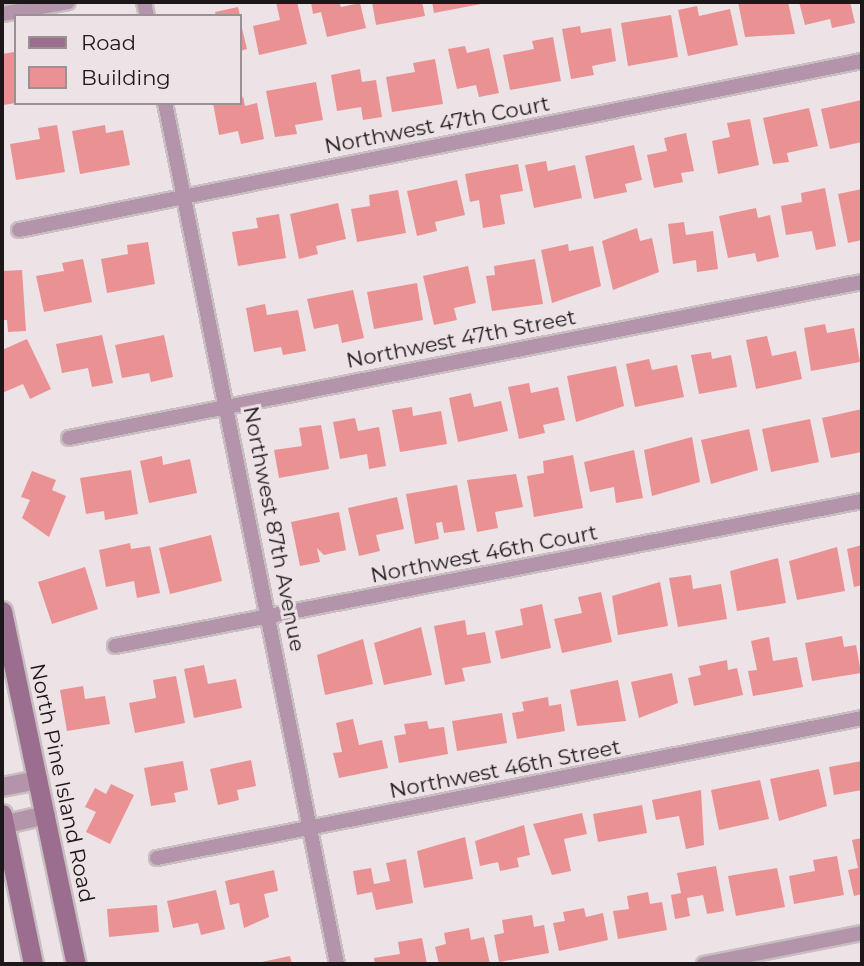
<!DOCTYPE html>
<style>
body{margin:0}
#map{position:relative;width:864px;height:966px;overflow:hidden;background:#ede2e5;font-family:Montserrat,sans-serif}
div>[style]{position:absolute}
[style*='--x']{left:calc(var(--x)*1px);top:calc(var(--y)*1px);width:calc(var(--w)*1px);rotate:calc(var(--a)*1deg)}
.building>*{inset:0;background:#ea9194}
.roads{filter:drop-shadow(2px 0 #c7bec0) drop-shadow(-2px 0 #c7bec0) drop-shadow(0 2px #c7bec0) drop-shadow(0 -2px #c7bec0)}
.minor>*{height:14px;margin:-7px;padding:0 7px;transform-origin:7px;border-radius:7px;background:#b494ab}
.tertiary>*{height:18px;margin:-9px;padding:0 9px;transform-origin:9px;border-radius:9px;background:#b494ab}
.secondary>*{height:19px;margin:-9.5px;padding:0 9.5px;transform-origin:9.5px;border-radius:9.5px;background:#9b6d8e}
span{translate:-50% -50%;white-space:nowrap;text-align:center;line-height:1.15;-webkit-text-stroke:6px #ede2e5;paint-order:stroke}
.street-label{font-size:21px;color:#1c1819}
.frame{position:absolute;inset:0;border:4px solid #1c1819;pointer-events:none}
.legend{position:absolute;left:14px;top:14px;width:228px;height:91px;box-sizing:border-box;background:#ede2e5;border:2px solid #999193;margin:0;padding:9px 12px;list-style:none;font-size:21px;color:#1c1819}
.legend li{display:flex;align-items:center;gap:14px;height:35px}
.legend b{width:35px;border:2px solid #999193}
</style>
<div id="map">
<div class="building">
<i style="clip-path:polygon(276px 2px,297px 2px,307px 44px,259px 55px,253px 26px,280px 20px)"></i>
<i style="clip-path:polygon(311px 2px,339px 2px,341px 7px,360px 3px,366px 28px,327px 37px,321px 12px,313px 14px)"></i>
<i style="clip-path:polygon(372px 2px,422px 2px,425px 16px,376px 25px)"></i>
<i style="clip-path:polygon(432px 2px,486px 2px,486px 3px,434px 13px)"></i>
<i style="clip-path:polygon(738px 2px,788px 2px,795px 34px,745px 37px)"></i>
<i style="clip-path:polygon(799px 2px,850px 2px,855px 23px,832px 28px,830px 19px,805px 25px)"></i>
<i style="clip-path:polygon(697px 6px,699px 16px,730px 9px,738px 45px,688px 56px,678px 10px)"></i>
<i style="clip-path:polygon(238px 7px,240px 16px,216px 16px,215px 12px)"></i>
<i style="clip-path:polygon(671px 15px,678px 57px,628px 66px,621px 23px)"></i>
<i style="clip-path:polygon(240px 20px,247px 49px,240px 51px)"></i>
<i style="clip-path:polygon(580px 26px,581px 33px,611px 28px,616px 61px,592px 66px,594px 75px,571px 79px,562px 29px)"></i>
<i style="clip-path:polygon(553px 37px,561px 81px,510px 90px,503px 55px,534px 49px,532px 41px)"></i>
<i style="clip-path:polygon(465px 46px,467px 53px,489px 48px,499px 93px,479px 97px,476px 85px,457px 89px,448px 49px)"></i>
<i style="clip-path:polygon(14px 52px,16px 103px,3px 105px,2px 54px)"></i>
<i style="clip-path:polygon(435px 59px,443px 104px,392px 112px,386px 77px,415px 72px,413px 63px)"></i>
<i style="clip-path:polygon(360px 69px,362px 82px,376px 80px,382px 117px,363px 120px,361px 107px,337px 111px,331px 75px)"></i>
<i style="clip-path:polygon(316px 82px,323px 120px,295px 125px,297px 134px,275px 137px,266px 91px)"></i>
<i style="clip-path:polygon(243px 96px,245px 106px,257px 103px,264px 139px,241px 144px,238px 131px,219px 135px,213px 103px,240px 103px)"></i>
<i style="clip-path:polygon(862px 100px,862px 142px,830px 149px,821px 109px)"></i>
<i style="clip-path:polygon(809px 108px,818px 146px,787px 153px,789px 162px,773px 164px,763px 118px)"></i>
<i style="clip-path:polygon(750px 119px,759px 165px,718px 174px,712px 141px,730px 137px,727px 123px)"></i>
<i style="clip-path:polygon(57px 125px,65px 172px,16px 180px,10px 144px,40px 139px,38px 128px)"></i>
<i style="clip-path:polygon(105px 125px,106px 133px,123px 130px,130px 165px,80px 174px,72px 131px)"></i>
<i style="clip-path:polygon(686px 133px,694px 171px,681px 173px,683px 182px,654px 188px,647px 155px,667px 151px,664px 138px)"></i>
<i style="clip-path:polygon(634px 145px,642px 180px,625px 184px,627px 192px,594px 199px,585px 156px)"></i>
<i style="clip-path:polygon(546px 161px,548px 171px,575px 165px,582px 198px,534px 208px,525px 165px)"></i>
<i style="clip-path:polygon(518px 164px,523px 191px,500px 195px,505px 224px,483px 228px,479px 200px,470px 202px,465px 174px)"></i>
<i style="clip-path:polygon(457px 180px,465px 215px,435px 222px,437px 231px,417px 236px,407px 191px)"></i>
<i style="clip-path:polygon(825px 188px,836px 246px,816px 250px,812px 231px,786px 235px,781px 206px,802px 202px,801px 193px)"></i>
<i style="clip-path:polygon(862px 189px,862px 240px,848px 243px,838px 194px)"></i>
<i style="clip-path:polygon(398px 190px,406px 233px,357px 242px,351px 209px,370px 206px,369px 195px)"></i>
<i style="clip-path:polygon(338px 203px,346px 239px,316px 246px,318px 254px,299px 259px,290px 214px)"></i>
<i style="clip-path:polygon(756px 208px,758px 218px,770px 215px,779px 257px,757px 262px,755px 253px,728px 258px,719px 216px)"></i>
<i style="clip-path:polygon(279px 214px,286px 258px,238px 266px,232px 232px,258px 228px,256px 218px)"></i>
<i style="clip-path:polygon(684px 222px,686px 235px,713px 231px,718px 269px,697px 272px,696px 260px,673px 264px,668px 224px)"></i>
<i style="clip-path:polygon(637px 228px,640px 241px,652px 238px,659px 272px,613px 290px,602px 241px)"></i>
<i style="clip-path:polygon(148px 242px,155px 284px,107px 293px,101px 259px,128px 254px,127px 245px)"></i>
<i style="clip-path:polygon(568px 244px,569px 251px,593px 246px,601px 286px,552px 303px,541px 250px)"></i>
<i style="clip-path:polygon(83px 259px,92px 302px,44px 312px,36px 276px,64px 271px,62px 263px)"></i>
<i style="clip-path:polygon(535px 259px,543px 304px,492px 311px,486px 276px,495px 275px,494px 266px)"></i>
<i style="clip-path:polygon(468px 266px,476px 303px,454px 308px,457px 320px,434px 325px,423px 276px)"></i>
<i style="clip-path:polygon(22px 270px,26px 331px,8px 332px,7px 320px,2px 320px,2px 271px)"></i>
<i style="clip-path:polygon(417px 283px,423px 320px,374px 329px,367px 292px)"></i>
<i style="clip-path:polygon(353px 290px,364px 338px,342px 343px,338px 324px,314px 329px,307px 299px)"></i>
<i style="clip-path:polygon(265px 304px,267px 315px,298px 310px,306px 351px,283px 355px,281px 347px,254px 352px,246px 308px)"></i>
<i style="clip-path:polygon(825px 324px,827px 333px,854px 328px,860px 362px,811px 371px,804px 328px)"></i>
<i style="clip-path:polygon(102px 335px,113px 383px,92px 387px,88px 368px,62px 373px,56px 344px)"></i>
<i style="clip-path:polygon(164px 335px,173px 377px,151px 382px,149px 373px,122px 378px,115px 345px)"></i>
<i style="clip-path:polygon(767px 336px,772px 356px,796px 351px,802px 379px,756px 389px,746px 340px)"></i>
<i style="clip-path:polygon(27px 339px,51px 389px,30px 399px,23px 384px,2px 393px,2px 350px)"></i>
<i style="clip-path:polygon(711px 352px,712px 359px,731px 355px,737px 387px,699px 394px,691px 355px)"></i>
<i style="clip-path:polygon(649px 359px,652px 370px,677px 365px,684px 397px,635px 407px,626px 364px)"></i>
<i style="clip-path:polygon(616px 366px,624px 406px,576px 422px,567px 376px)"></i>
<i style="clip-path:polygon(529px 383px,531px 393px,558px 387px,565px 420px,543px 425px,545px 433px,519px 439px,508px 387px)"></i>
<i style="clip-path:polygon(471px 393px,474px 407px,501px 401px,508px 431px,458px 442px,449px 398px)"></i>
<i style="clip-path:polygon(412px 407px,413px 416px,441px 411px,447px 444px,400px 452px,392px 410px)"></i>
<i style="clip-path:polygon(862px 409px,862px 452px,831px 458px,822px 418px)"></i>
<i style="clip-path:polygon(355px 418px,358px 431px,379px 427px,386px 466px,369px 469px,367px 454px,340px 459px,333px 422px)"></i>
<i style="clip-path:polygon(810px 419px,819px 462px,771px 472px,762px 429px)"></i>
<i style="clip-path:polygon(321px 425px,329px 469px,279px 478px,274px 450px,302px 446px,299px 428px)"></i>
<i style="clip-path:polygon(749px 429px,758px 470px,711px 484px,701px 440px)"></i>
<i style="clip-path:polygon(692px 437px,700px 482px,652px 496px,644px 450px)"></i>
<i style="clip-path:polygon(634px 450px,643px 498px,616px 503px,614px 487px,590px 492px,584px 462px)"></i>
<i style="clip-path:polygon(573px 455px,583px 508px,534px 517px,527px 476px,544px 473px,543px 461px)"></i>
<i style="clip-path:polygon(162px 456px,163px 465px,190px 459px,197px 493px,149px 503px,140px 461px)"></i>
<i style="clip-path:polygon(131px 470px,138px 514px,105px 520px,104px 511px,86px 514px,80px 478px)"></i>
<i style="clip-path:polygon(32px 471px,56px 480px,52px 490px,66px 496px,49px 537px,22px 518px,30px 500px,21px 497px)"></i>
<i style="clip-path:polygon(516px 474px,523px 507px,495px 512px,498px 528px,477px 532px,467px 480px)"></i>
<i style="clip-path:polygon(457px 485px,465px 530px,444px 533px,442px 522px,436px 523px,439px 539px,415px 544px,406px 494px)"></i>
<i style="clip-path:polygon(397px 497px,404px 529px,376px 535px,380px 551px,359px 556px,348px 508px)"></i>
<i style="clip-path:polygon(339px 512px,346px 550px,324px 555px,317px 548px,320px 562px,300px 566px,291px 522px)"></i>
<i style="clip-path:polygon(211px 535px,222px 581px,170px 594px,159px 548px)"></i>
<i style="clip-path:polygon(130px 543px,131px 549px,150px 546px,160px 593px,137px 598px,134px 581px,106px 587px,99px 550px)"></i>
<i style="clip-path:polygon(862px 545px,862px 585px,854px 587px,847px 549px)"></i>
<i style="clip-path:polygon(837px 547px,845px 591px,797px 600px,789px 561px)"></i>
<i style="clip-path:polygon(778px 558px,786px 603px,737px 611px,730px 571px)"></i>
<i style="clip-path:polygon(85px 567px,98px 609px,52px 624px,38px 582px)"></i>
<i style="clip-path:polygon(691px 575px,693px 589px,721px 584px,727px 619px,678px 627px,669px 578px)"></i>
<i style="clip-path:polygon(660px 582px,668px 626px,618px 635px,612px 596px)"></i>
<i style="clip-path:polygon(601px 592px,612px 642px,562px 653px,554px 619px,582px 613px,578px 597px)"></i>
<i style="clip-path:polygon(542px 604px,551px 648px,501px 659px,495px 631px,523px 625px,520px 609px)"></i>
<i style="clip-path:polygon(465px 620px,467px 635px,485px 632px,491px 663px,462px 668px,465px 681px,445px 685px,434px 626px)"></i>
<i style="clip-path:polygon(421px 627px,432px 675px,384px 685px,374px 643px)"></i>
<i style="clip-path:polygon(842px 636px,844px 647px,856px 645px,861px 673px,812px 681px,805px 643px)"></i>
<i style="clip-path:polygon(769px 637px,773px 661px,797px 657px,803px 687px,753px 696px,748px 671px,757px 670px,751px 641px)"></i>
<i style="clip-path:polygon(363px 639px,373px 684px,325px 695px,317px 655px)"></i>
<i style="clip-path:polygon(727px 660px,728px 670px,737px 668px,743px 695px,694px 706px,688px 678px,701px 675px,699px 666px)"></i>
<i style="clip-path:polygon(204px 665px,208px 684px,236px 679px,242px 708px,194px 718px,184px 669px)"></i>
<i style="clip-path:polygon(672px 673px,678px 703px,639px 718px,631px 682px)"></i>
<i style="clip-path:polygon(176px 676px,185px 723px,135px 733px,129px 703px,156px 698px,153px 680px)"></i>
<i style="clip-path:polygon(618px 680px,626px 721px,577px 726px,570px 690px)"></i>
<i style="clip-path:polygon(83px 686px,85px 699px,105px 696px,110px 724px,67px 731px,60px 690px)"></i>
<i style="clip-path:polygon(548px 697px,549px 706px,561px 704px,565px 731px,517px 739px,512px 713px,524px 711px,522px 702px)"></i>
<i style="clip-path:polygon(502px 713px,507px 743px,457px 751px,452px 721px)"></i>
<i style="clip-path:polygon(353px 719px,359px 745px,382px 740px,388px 768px,339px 778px,333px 753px,342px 752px,336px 723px)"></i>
<i style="clip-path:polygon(427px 721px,429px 729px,444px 727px,448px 754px,399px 763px,394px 736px,406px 734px,404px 724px)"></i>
<i style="clip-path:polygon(251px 760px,256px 786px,237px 790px,239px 800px,218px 805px,210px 769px)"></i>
<i style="clip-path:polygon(183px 761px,188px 790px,174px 793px,176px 802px,151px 806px,144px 768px)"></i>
<i style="clip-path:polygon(862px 761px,862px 790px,834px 795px,829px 767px)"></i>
<i style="clip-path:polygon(819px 769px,827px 806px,779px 821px,770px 779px)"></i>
<i style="clip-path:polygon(760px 780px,769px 819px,719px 830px,711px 790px)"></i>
<i style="clip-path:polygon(111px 784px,134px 795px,110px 844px,86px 832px,96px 812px,85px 807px,95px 788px,106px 794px)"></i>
<i style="clip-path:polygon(701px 790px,704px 845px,686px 849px,679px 816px,656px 820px,652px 800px)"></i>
<i style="clip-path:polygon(642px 805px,647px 833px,598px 842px,593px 814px)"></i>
<i style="clip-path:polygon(582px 813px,587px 834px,564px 839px,571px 871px,552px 875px,533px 824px)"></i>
<i style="clip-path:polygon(524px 825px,530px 855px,517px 858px,519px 867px,500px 871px,498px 862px,480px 866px,475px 841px)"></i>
<i style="clip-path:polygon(465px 837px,473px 879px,424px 888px,417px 851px)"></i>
<i style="clip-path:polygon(862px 838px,862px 894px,854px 896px,848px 870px,858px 868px,852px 840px)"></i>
<i style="clip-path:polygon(837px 856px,844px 895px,794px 904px,789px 876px,815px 871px,813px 860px)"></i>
<i style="clip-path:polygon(406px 859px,413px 903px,376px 910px,372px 892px,357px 895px,353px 871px,371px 868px,374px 884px,390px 881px,386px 863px)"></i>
<i style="clip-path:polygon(716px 866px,724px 911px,707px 914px,703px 895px,687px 898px,690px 916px,675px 919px,671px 895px,681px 893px,677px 873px)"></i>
<i style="clip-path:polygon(777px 868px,785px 907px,736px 916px,728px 876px)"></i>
<i style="clip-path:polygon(274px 870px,278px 891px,264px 894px,269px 917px,244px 928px,239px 903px,230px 905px,225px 881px)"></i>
<i style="clip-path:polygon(216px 890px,225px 929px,201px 935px,198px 923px,173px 928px,167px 901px)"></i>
<i style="clip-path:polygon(648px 892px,650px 904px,662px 902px,667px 930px,618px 939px,613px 911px,629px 909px,627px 896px)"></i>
<i style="clip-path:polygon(157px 905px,159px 932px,109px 937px,107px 909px)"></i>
<i style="clip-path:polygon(584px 908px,586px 917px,603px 913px,608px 940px,559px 951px,553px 923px,565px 921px,563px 912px)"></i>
<i style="clip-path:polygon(532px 915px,534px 927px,544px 925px,549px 953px,499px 962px,494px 935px,504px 933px,502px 920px)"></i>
<i style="clip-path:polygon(469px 928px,471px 940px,484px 937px,490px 964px,439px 964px,435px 947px,446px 944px,444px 933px)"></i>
<i style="clip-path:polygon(422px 938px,427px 964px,375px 964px,374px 958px,400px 954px,398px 942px)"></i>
<i style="clip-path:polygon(290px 956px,292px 964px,257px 964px,257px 963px)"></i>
</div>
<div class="roads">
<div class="minor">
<i style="--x:144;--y:2;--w:14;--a:78"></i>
<i style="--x:2;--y:14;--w:67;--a:-10.3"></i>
<i style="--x:165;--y:103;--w:878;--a:78.7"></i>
<i style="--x:19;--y:230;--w:860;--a:-11.34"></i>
<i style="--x:69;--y:438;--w:808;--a:-11.13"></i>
<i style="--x:115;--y:646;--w:761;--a:-10.99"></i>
<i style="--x:157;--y:858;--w:719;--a:-11.23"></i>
<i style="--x:704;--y:964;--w:161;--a:-11.1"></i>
</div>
<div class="tertiary">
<i style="--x:2;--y:787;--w:37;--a:-11"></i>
<i style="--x:2;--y:825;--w:45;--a:-12.8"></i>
</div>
<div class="secondary">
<i style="--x:2;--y:611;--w:361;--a:78.2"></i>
<i style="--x:2;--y:814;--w:153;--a:78.3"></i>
</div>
</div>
<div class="street-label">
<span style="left:437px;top:125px;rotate:-11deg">Northwest 47th Court</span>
<span style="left:461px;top:339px;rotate:-11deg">Northwest 47th Street</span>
<span style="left:274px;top:529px;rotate:79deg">Northwest 87th Avenue</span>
<span style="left:484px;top:554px;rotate:-11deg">Northwest 46th Court</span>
<span style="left:505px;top:769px;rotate:-11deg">Northwest 46th Street</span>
<span style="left:62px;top:783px;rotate:78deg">North Pine Island Road</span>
</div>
<div class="frame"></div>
<ul class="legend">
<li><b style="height:9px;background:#9b6d8e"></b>Road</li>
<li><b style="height:19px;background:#ea9194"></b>Building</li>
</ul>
</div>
